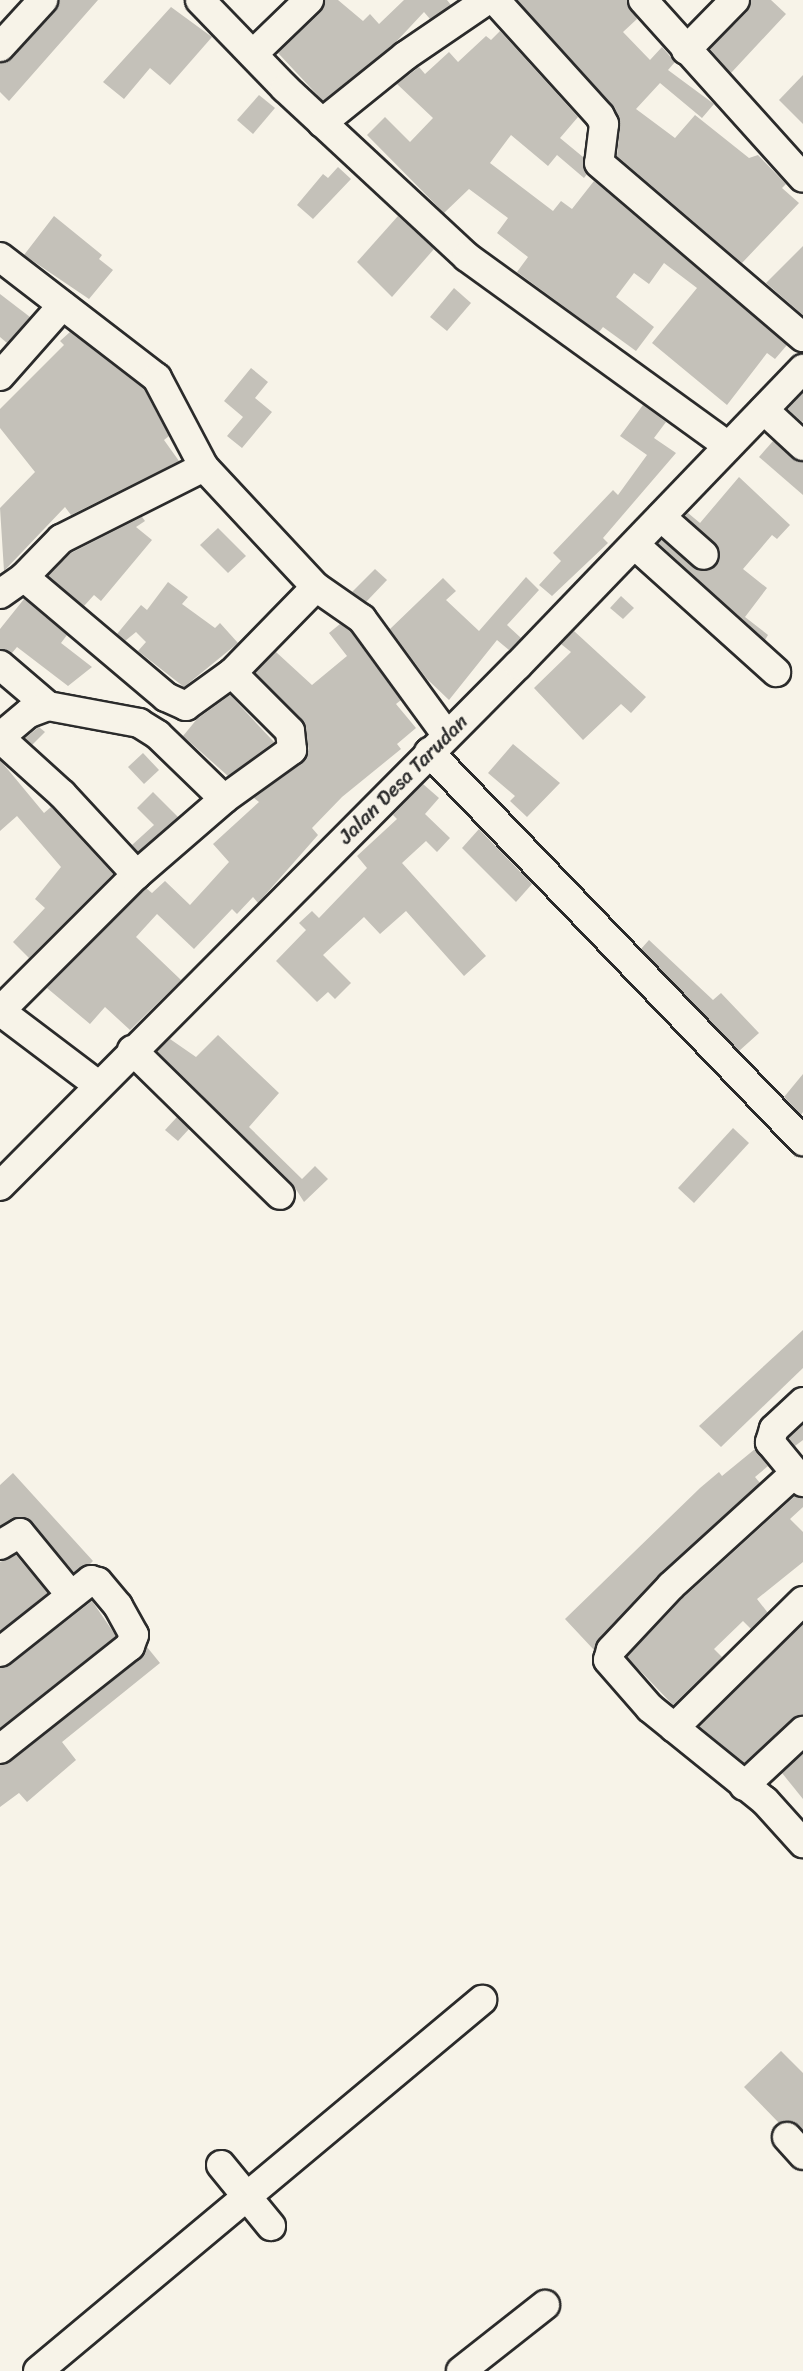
<!DOCTYPE html>
<style>
body{margin:0}
#map{position:relative;width:803px;height:2371px;overflow:hidden;background:#f7f3e8;font-family:Sriracha,sans-serif}
div>[style]{position:absolute}
[style*='--x']{left:calc(var(--x)*1px);top:calc(var(--y)*1px);width:calc(var(--w)*1px);rotate:calc(var(--a)*1deg)}
.building>*{inset:0;background:#c4c1b9}
.roads{filter:drop-shadow(2px 0 #2b2b2b) drop-shadow(-2px 0 #2b2b2b) drop-shadow(0 2px #2b2b2b) drop-shadow(0 -2px #2b2b2b)}
.minor>*{height:28px;margin:-14px;padding:0 14px;transform-origin:14px;border-radius:14px;background:#f7f3e8}
span{translate:-50% -50%;white-space:nowrap;text-align:center;line-height:1.15;-webkit-text-stroke:5px #f7f3e8;paint-order:stroke}
.street-label{font-size:21px;color:#2b2b2b}
</style>
<div id="map">
<div class="building">
<i style="clip-path:polygon(60px 0,98px 0,9px 101px,0 92px,0 63px,12px 58px,55px 11px)"></i>
<i style="clip-path:polygon(325px 0,338px 0,363px 21px,370px 14px,379px 24px,404px 0,447px 0,451px 5px,430px 19px,424px 12px,395px 43px,323px 101px,278px 53px,321px 12px)"></i>
<i style="clip-path:polygon(517px 0,627px 0,637px 19px,623px 32px,650px 60px,662px 47px,675px 62px,668px 70px,714px 104px,702px 118px,660px 83px,636px 109px,675px 138px,695px 115px,749px 158px,758px 155px,786px 184px,782px 188px,799px 203px,742px 263px,617px 156px,620px 125px,615px 108px)"></i>
<i style="clip-path:polygon(751px 0,771px 0,786px 14px,731px 73px,710px 49px,747px 12px)"></i>
<i style="clip-path:polygon(171px 7px,212px 37px,170px 85px,150px 68px,124px 99px,103px 82px)"></i>
<i style="clip-path:polygon(500px 31px,578px 117px,560px 138px,583px 157px,587px 174px,584px 178px,557px 155px,548px 166px,511px 135px,490px 163px,553px 211px,561px 201px,572px 209px,594px 181px,787px 345px,775px 359px,767px 353px,727px 405px,652px 343px,697px 288px,664px 263px,649px 284px,634px 273px,616px 297px,654px 327px,636px 351px,603px 327px,599px 332px,517px 272px,528px 257px,497px 233px,508px 218px,469px 189px,444px 213px,367px 135px,385px 117px,410px 142px,433px 118px,397px 84px,419px 67px,425px 74px,449px 52px,458px 62px,486px 36px,491px 40px)"></i>
<i style="clip-path:polygon(803px 75px,803px 124px,779px 100px)"></i>
<i style="clip-path:polygon(259px 95px,275px 108px,253px 134px,237px 120px)"></i>
<i style="clip-path:polygon(338px 167px,351px 179px,313px 219px,297px 205px,323px 174px,328px 178px)"></i>
<i style="clip-path:polygon(54px 216px,102px 255px,99px 259px,113px 270px,89px 299px,24px 255px)"></i>
<i style="clip-path:polygon(398px 216px,434px 249px,392px 297px,357px 262px)"></i>
<i style="clip-path:polygon(803px 246px,803px 315px,766px 283px)"></i>
<i style="clip-path:polygon(454px 288px,471px 303px,447px 331px,430px 317px)"></i>
<i style="clip-path:polygon(0 294px,30px 317px,7px 343px,0 337px)"></i>
<i style="clip-path:polygon(70px 332px,144px 389px,169px 436px,164px 440px,179px 461px,71px 515px,65px 507px,4px 571px,0 508px,35px 472px,0 428px,0 409px,64px 345px,60px 341px)"></i>
<i style="clip-path:polygon(251px 368px,268px 382px,255px 398px,272px 412px,242px 448px,227px 436px,243px 417px,224px 401px)"></i>
<i style="clip-path:polygon(803px 393px,803px 421px,802px 422px,788px 409px)"></i>
<i style="clip-path:polygon(643px 405px,666px 422px,654px 438px,676px 453px,603px 538px,608px 543px,552px 596px,539px 585px,561px 561px,553px 553px,613px 490px,618px 495px,647px 455px,620px 436px)"></i>
<i style="clip-path:polygon(773px 441px,803px 462px,803px 495px,759px 457px)"></i>
<i style="clip-path:polygon(739px 477px,790px 525px,777px 539px,772px 535px,743px 569px,767px 588px,745px 617px,768px 635px,765px 640px,658px 543px,662px 540px,700px 571px,716px 566px,719px 549px,685px 516px,688px 513px,700px 523px)"></i>
<i style="clip-path:polygon(142px 517px,145px 521px,136px 527px,152px 540px,101px 601px,94px 595px,84px 606px,48px 576px,71px 553px)"></i>
<i style="clip-path:polygon(218px 528px,246px 556px,228px 573px,200px 545px)"></i>
<i style="clip-path:polygon(375px 569px,387px 580px,366px 602px,352px 592px)"></i>
<i style="clip-path:polygon(526px 577px,539px 590px,507px 625px,521px 638px,509px 650px,497px 640px,449px 700px,427px 679px,390px 629px,443px 578px,456px 591px,446px 600px,479px 631px)"></i>
<i style="clip-path:polygon(168px 582px,188px 597px,182px 604px,215px 628px,220px 623px,238px 643px,184px 687px,138px 651px,146px 642px,136px 632px,125px 641px,117px 634px,141px 605px,147px 610px)"></i>
<i style="clip-path:polygon(621px 596px,634px 608px,623px 619px,610px 608px)"></i>
<i style="clip-path:polygon(24px 599px,67px 635px,61px 643px,92px 667px,68px 686px,17px 647px,12px 653px,0 649px,0 629px)"></i>
<i style="clip-path:polygon(340px 624px,350px 631px,401px 700px,396px 704px,416px 728px,397px 744px,401px 749px,342px 797px,312px 828px,318px 835px,258px 903px,253px 897px,237px 914px,232px 909px,194px 949px,157px 914px,136px 937px,181px 980px,130px 1030px,105px 1007px,90px 1024px,47px 988px,146px 888px,152px 893px,165px 881px,190px 905px,229px 862px,213px 844px,259px 802px,254px 798px,302px 763px,309px 749px,302px 720px,255px 673px,276px 652px,312px 685px,347px 656px,329px 633px)"></i>
<i style="clip-path:polygon(574px 631px,646px 697px,631px 713px,621px 704px,583px 740px,534px 688px,571px 652px,561px 644px)"></i>
<i style="clip-path:polygon(230px 695px,274px 742px,228px 776px,183px 736px,197px 719px)"></i>
<i style="clip-path:polygon(39px 727px,45px 732px,32px 745px,25px 738px)"></i>
<i style="clip-path:polygon(513px 744px,560px 783px,527px 817px,510px 801px,515px 796px,488px 773px)"></i>
<i style="clip-path:polygon(143px 753px,159px 770px,144px 784px,128px 767px)"></i>
<i style="clip-path:polygon(0 760px,44px 813px,51px 807px,113px 874px,29px 958px,13px 942px,45px 908px,35px 899px,61px 867px,17px 816px,0 831px)"></i>
<i style="clip-path:polygon(423px 784px,439px 798px,425px 814px,450px 838px,437px 852px,426px 841px,402px 863px,486px 956px,464px 976px,406px 911px,380px 934px,364px 917px,323px 955px,351px 983px,335px 999px,328px 992px,317px 1002px,276px 961px,306px 930px,299px 923px,312px 911px,319px 918px,367px 868px,357px 856px,397px 819px,393px 815px)"></i>
<i style="clip-path:polygon(153px 792px,178px 817px,138px 852px,132px 845px,154px 825px,137px 808px)"></i>
<i style="clip-path:polygon(479px 829px,532px 884px,516px 902px,462px 848px)"></i>
<i style="clip-path:polygon(649px 940px,713px 1000px,721px 993px,759px 1033px,739px 1051px,641px 949px)"></i>
<i style="clip-path:polygon(218px 1035px,279px 1093px,249px 1127px,302px 1179px,315px 1166px,328px 1179px,304px 1202px,292px 1183px,157px 1051px,170px 1039px,196px 1057px)"></i>
<i style="clip-path:polygon(803px 1074px,803px 1112px,801px 1115px,784px 1097px)"></i>
<i style="clip-path:polygon(177px 1117px,189px 1129px,178px 1141px,165px 1130px)"></i>
<i style="clip-path:polygon(733px 1128px,749px 1143px,694px 1203px,678px 1188px)"></i>
<i style="clip-path:polygon(803px 1330px,803px 1368px,721px 1447px,699px 1426px)"></i>
<i style="clip-path:polygon(803px 1425px,803px 1440px,795px 1446px,789px 1438px)"></i>
<i style="clip-path:polygon(755px 1449px,768px 1466px,755px 1477px,760px 1483px,659px 1575px,599px 1639px,594px 1650px,565px 1619px,700px 1488px,719px 1472px,722px 1476px)"></i>
<i style="clip-path:polygon(13px 1473px,93px 1561px,90px 1564px,74px 1572px,26px 1518px,0 1526px,0 1485px)"></i>
<i style="clip-path:polygon(795px 1496px,803px 1498px,803px 1507px,790px 1519px,803px 1532px,803px 1562px,757px 1599px,768px 1613px,751px 1629px,743px 1621px,714px 1649px,722px 1657px,673px 1705px,627px 1657px,683px 1598px)"></i>
<i style="clip-path:polygon(16px 1555px,48px 1593px,0 1631px,0 1562px)"></i>
<i style="clip-path:polygon(92px 1601px,116px 1636px,0 1728px,0 1668px,10px 1665px)"></i>
<i style="clip-path:polygon(803px 1624px,803px 1715px,792px 1719px,744px 1763px,699px 1726px)"></i>
<i style="clip-path:polygon(147px 1647px,160px 1663px,62px 1742px,76px 1760px,27px 1802px,19px 1793px,0 1807px,0 1765px,10px 1762px,140px 1659px)"></i>
<i style="clip-path:polygon(803px 1754px,803px 1799px,782px 1773px)"></i>
<i style="clip-path:polygon(781px 2051px,803px 2073px,803px 2130px,792px 2121px,779px 2123px,744px 2087px)"></i>
</div>
<div class="roads">
<div class="minor">
<i style="--x:200;--y:0;--w:122;--a:46"></i>
<i style="--x:285;--y:88;--w:248;--a:42.9"></i>
<i style="--x:467;--y:257;--w:322;--a:35.9"></i>
<i style="--x:495;--y:0;--w:156;--a:47.8"></i>
<i style="--x:600;--y:116;--w:9;--a:63"></i>
<i style="--x:604;--y:124;--w:39;--a:97"></i>
<i style="--x:599;--y:163;--w:268;--a:40.5"></i>
<i style="--x:643;--y:0;--w:239;--a:48"></i>
<i style="--x:0;--y:47;--w:64;--a:-47.5"></i>
<i style="--x:686;--y:50;--w:70;--a:-45.6"></i>
<i style="--x:253;--y:54;--w:78;--a:-44"></i>
<i style="--x:322;--y:123;--w:107;--a:-38.9"></i>
<i style="--x:405;--y:56;--w:99;--a:-34.3"></i>
<i style="--x:0;--y:257;--w:198;--a:37.6"></i>
<i style="--x:157;--y:378;--w:101;--a:62.2"></i>
<i style="--x:204;--y:467;--w:164;--a:47"></i>
<i style="--x:316;--y:587;--w:56;--a:34.8"></i>
<i style="--x:362;--y:619;--w:142;--a:53.9"></i>
<i style="--x:0;--y:376;--w:94;--a:-48.5"></i>
<i style="--x:764;--y:410;--w:53;--a:42.7"></i>
<i style="--x:661;--y:517;--w:57;--a:41.5"></i>
<i style="--x:635;--y:545;--w:190;--a:42"></i>
<i style="--x:24;--y:577;--w:186;--a:40.2"></i>
<i style="--x:166;--y:697;--w:22;--a:24"></i>
<i style="--x:186;--y:706;--w:57;--a:-35.7"></i>
<i style="--x:232;--y:673;--w:120;--a:-45.7"></i>
<i style="--x:0;--y:594;--w:29;--a:-35"></i>
<i style="--x:24;--y:577;--w:53;--a:-45.8"></i>
<i style="--x:61;--y:539;--w:160;--a:-26.7"></i>
<i style="--x:0;--y:665;--w:63;--a:40.5"></i>
<i style="--x:0;--y:737;--w:38;--a:-40"></i>
<i style="--x:29;--y:713;--w:20;--a:-20"></i>
<i style="--x:48;--y:706;--w:93;--a:10.6"></i>
<i style="--x:139;--y:723;--w:22;--a:32"></i>
<i style="--x:158;--y:735;--w:92;--a:44.1"></i>
<i style="--x:0;--y:738;--w:84;--a:42.1"></i>
<i style="--x:62;--y:794;--w:110;--a:47.2"></i>
<i style="--x:429;--y:752;--w:540;--a:46.13"></i>
<i style="--x:0;--y:1011;--w:190;--a:-45"></i>
<i style="--x:134;--y:877;--w:119;--a:-40.9"></i>
<i style="--x:224;--y:799;--w:84;--a:-35.8"></i>
<i style="--x:292;--y:750;--w:19;--a:-96"></i>
<i style="--x:290;--y:731;--w:82;--a:-135"></i>
<i style="--x:0;--y:1011;--w:123;--a:37.1"></i>
<i style="--x:132;--y:1050;--w:207;--a:44.4"></i>
<i style="--x:0;--y:1186;--w:735;--a:-45.17"></i>
<i style="--x:518;--y:665;--w:411;--a:-46.1"></i>
<i style="--x:803;--y:1402;--w:40;--a:137"></i>
<i style="--x:774;--y:1429;--w:14;--a:107"></i>
<i style="--x:770;--y:1442;--w:52;--a:50.5"></i>
<i style="--x:795;--y:1473;--w:168;--a:137.7"></i>
<i style="--x:671;--y:1586;--w:88;--a:133.2"></i>
<i style="--x:611;--y:1650;--w:10;--a:107"></i>
<i style="--x:608;--y:1660;--w:64;--a:48.8"></i>
<i style="--x:650;--y:1708;--w:148;--a:39"></i>
<i style="--x:765;--y:1801;--w:57;--a:47.9"></i>
<i style="--x:0;--y:1545;--w:23;--a:-31"></i>
<i style="--x:20;--y:1533;--w:79;--a:50.7"></i>
<i style="--x:0;--y:1652;--w:116;--a:-38.4"></i>
<i style="--x:91;--y:1580;--w:7;--a:16"></i>
<i style="--x:98;--y:1582;--w:31;--a:50"></i>
<i style="--x:118;--y:1606;--w:33;--a:61"></i>
<i style="--x:134;--y:1635;--w:12;--a:110"></i>
<i style="--x:130;--y:1646;--w:166;--a:141.6"></i>
<i style="--x:674;--y:1728;--w:181;--a:-44.6"></i>
<i style="--x:744;--y:1786;--w:81;--a:-43"></i>
<i style="--x:787;--y:2137;--w:24;--a:48"></i>
<i style="--x:221;--y:2165;--w:79;--a:50.7"></i>
<i style="--x:38;--y:2371;--w:579;--a:-39.88"></i>
<i style="--x:461;--y:2371;--w:107;--a:-38.2"></i>
</div>
</div>
<div class="street-label">
<span style="left:403px;top:779px;rotate:-45deg">Jalan Desa Tarudan</span>
</div>
</div>
